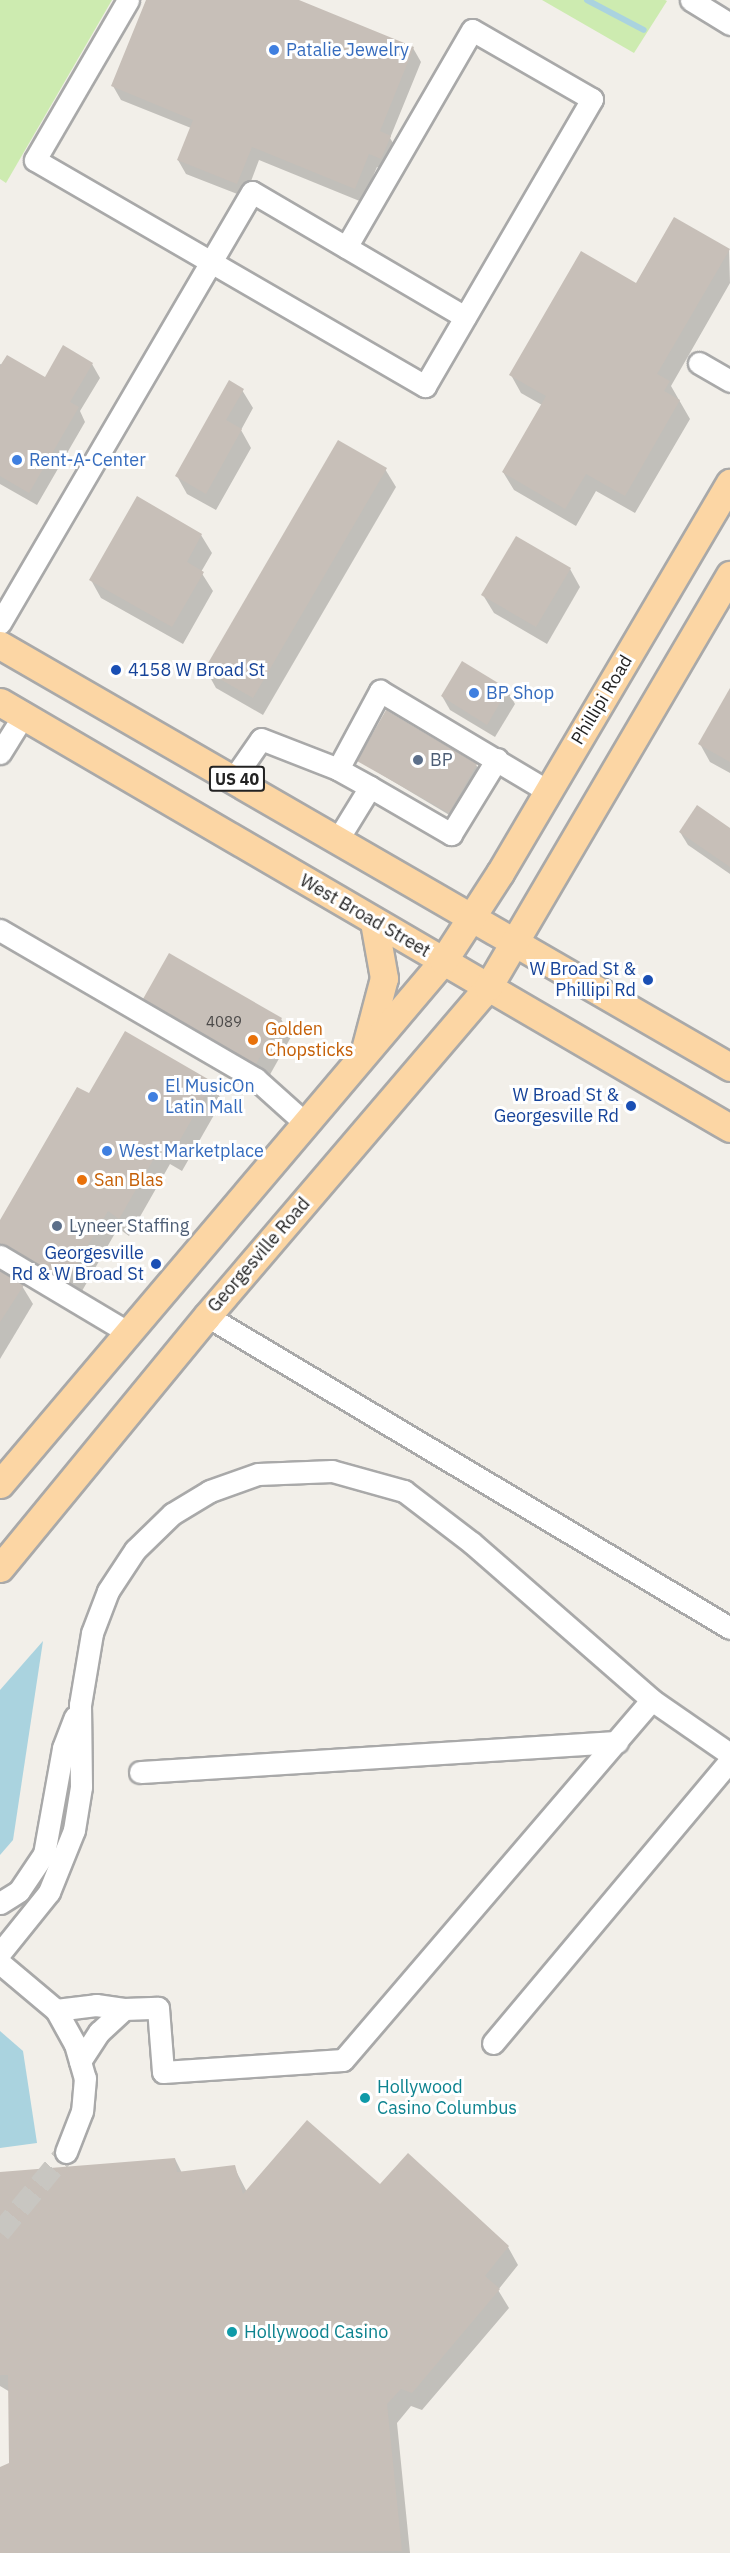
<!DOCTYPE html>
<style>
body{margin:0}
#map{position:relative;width:730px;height:2553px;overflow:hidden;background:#f2efe9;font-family:"IBM Plex Sans",sans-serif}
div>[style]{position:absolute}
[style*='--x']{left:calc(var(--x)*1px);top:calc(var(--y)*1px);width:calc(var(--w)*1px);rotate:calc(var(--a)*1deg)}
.grass>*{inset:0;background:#cdebb0}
.water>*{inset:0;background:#aad3df}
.shadow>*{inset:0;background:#0003}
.stream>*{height:6px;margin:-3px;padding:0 3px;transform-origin:3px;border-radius:3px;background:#aad3df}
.building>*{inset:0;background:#c7bfb8}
.minor-tunnel>*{height:21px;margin-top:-10.5px;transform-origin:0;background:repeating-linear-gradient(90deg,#c8c6c1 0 21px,transparent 0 31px)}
.roads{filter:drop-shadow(2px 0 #a9a9a9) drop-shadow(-2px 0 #a9a9a9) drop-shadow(0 2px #a9a9a9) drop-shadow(0 -2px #a9a9a9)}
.minor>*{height:21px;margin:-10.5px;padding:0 10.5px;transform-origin:10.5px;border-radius:10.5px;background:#fff}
.major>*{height:27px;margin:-13.5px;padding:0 13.5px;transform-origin:13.5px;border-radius:13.5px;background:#fcd6a4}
.dots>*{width:16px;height:16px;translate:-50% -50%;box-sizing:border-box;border:3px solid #fff;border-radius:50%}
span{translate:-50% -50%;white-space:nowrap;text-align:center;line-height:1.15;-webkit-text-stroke:6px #fff;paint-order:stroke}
.number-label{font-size:15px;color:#4b4948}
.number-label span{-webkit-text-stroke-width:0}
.shield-label span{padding:2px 4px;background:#fff;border:2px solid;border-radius:4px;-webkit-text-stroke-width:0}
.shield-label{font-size:16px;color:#222;font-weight:700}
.shop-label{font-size:18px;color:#366cbe}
.left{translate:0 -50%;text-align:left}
.transit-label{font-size:18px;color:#164399}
.right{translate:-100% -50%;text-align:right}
.street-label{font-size:18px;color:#222}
.service-label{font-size:18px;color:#4e5e75}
.food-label{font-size:18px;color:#c56008}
.culture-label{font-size:18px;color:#0d838f}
</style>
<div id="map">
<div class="grass">
<i style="clip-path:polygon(0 0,112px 0,6px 183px,0 179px)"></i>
<i style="clip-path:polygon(542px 0,665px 0,667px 1px,634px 53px)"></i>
</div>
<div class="water">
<i style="clip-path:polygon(43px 1641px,13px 1840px,0 1855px,0 1690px)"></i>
<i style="clip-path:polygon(0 2031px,23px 2051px,37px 2143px,0 2148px)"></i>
</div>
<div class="shadow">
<i style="clip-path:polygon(148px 0,295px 0,413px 48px,421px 62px,390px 138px,398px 151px,389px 172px,377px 167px,362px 202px,259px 160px,245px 197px,186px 174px,178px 160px,191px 128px,121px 100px,113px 86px)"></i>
<i style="clip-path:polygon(729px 250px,730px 283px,671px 386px,690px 419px,635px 513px,596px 491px,576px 526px,514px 490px,503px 472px,542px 405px,521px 393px,511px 375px,637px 285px)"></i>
<i style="clip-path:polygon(0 364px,45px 379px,92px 364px,100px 378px,80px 411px,85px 422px,37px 505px,0 484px)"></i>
<i style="clip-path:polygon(242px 390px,253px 408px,241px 430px,251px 448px,216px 510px,187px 494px,177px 476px)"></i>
<i style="clip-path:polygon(385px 469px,396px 487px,263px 715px,216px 688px,206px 670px)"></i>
<i style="clip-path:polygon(201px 535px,212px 553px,201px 572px,213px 591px,183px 644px,101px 598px,91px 580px)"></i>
<i style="clip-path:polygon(570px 569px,580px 587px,547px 644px,494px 613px,483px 595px)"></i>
<i style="clip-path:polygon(507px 690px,515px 704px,495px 737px,450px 710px,442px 696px)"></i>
<i style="clip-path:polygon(730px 695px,730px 773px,710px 762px,700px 744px)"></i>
<i style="clip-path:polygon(359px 761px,476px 765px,479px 769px,451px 816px)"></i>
<i style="clip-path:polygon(730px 829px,730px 874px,688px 845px,680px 832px)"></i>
<i style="clip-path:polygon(145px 999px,281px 1019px,291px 1037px,267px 1080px,156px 1017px)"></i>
<i style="clip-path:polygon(212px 1083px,222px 1101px,182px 1171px,170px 1164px,129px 1236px,118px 1228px,78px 1298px,0 1267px,0 1223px,90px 1095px)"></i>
<i style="clip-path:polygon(0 1271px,22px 1286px,33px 1304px,0 1359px)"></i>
<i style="clip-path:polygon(175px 2159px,182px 2173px,234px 2167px,247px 2192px,380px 2186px,508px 2247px,518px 2265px,498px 2290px,509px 2308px,422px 2410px,411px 2406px,397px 2423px,410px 2553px,0 2553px,0 2469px,10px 2464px,10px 2392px,0 2386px,0 2173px)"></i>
</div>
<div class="stream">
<i style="--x:587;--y:0;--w:64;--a:27.8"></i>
</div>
<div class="building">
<i style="clip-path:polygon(146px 0,299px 0,414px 47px,380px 131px,391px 136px,381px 159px,369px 154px,355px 189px,252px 147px,237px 184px,177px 160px,193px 120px,111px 86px)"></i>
<i style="clip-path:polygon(674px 217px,730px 249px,657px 374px,670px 381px,664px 391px,680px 400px,625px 496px,586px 474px,565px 509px,502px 472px,546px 396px,509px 375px,581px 251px,636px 283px)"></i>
<i style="clip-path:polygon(63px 345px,93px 363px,70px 402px,79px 407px,29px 493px,0 476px,0 366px,7px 355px,45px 377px)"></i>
<i style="clip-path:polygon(229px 380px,244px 389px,226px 420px,242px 429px,206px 494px,175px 476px)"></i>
<i style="clip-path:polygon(338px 440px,387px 468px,253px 698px,204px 670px)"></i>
<i style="clip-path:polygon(137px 496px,202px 534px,187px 562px,204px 572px,172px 627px,89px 580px)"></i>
<i style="clip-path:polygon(516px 536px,571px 568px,536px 627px,481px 595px)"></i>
<i style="clip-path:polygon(462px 661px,508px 689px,487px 725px,441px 696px)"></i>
<i style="clip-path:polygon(730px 688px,730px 762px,698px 744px)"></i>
<i style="clip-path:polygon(386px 710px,477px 764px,449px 813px,357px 761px)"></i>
<i style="clip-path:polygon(697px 805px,730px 828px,730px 867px,679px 832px)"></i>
<i style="clip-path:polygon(169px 953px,282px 1018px,256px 1064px,143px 999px)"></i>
<i style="clip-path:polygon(125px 1031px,213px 1082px,172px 1154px,160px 1148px,119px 1219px,108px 1211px,67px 1281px,0 1243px,0 1220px,77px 1087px,89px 1093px)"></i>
<i style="clip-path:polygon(0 1271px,24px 1285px,0 1322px)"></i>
<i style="clip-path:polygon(307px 2120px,380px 2184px,408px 2153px,509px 2246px,485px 2276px,500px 2289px,412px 2393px,401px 2389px,387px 2404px,402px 2551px,0 2553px,0 2467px,9px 2463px,8px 2375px,0 2375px,0 2172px,175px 2158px,177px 2172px,235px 2165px,243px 2194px)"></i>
</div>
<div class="minor-tunnel">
<i style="--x:0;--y:2232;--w:104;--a:-50.5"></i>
</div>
<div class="roads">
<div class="minor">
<i style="--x:128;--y:0;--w:185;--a:120.2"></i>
<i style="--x:35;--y:160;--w:451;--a:30.1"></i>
<i style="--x:425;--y:386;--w:332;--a:-59.8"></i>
<i style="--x:592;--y:99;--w:138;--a:-150.1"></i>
<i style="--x:472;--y:30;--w:251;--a:120.1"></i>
<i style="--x:691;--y:0;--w:46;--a:31.6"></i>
<i style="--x:699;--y:363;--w:36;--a:30"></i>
<i style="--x:0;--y:623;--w:499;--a:-59.7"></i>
<i style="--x:252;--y:192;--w:247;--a:30.4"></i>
<i style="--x:0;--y:753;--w:44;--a:-58.1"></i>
<i style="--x:234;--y:778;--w:47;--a:-55.3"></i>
<i style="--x:261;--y:739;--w:83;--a:21.3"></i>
<i style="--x:370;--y:787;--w:94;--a:30.1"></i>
<i style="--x:451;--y:834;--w:88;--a:-58.5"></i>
<i style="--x:338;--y:839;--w:61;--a:-58.4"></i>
<i style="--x:370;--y:787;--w:37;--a:-151"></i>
<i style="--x:338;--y:769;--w:89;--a:-61.7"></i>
<i style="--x:380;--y:691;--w:196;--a:30.8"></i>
<i style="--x:0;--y:930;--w:296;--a:30.2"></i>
<i style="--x:256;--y:1079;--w:66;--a:41.9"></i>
<i style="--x:0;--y:1256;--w:147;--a:30.8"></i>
<i style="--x:207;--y:1316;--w:609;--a:30.82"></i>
<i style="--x:140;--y:1772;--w:478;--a:-3.6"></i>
<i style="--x:0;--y:1903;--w:22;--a:-32"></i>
<i style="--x:19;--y:1891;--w:45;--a:-56"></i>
<i style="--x:44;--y:1854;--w:108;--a:-79.8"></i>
<i style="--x:63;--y:1748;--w:33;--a:-69"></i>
<i style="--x:0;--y:1953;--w:78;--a:-51.2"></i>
<i style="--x:49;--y:1892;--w:67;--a:-68"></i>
<i style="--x:74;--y:1830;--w:44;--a:-80.8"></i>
<i style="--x:81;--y:1787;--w:82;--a:-90.7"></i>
<i style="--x:80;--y:1705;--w:73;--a:-80.5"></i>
<i style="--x:92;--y:1633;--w:45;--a:-69.1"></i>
<i style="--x:108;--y:1591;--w:49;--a:-56.6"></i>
<i style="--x:135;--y:1550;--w:52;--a:-44.2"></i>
<i style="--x:172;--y:1514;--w:44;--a:-31.2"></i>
<i style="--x:210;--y:1491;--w:51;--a:-19.5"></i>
<i style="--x:258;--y:1474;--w:74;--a:-2.3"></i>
<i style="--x:332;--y:1471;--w:75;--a:15.5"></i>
<i style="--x:404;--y:1491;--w:86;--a:37.4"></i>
<i style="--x:472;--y:1543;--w:239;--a:41.1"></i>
<i style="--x:652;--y:1700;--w:95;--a:34.7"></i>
<i style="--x:0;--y:1963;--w:73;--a:40"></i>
<i style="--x:56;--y:2010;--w:39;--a:61"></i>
<i style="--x:75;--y:2044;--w:35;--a:74"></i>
<i style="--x:85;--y:2078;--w:33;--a:95"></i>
<i style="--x:82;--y:2111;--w:44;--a:111.3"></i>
<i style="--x:124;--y:2009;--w:34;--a:-2"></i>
<i style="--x:158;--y:2008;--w:64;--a:85.5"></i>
<i style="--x:163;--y:2072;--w:180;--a:-3.8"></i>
<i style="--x:343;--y:2060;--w:474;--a:-49.4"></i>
<i style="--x:56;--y:2010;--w:40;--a:-7.1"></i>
<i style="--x:96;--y:2005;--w:28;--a:8"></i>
<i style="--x:124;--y:2009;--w:34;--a:137"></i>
<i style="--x:99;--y:2032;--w:35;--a:123"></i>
<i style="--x:493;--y:2043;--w:368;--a:-50"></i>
</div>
<div class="major">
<i style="--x:0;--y:645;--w:843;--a:30.03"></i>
<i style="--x:0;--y:702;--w:845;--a:30.27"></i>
<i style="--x:366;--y:1046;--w:70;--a:-75.2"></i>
<i style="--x:384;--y:978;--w:57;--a:-100.1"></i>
<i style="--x:0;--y:1484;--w:685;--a:-49.73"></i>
<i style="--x:443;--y:961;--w:105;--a:-57.1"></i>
<i style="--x:500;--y:873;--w:453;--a:-59.5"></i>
<i style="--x:0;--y:1568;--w:326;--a:-50.6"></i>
<i style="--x:207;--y:1316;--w:433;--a:-49.5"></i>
<i style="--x:488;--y:987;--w:478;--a:-59.6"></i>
</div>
</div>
<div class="dots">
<i style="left:274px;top:50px;background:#3f7fe0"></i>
<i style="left:17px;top:460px;background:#3f7fe0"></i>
<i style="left:116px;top:670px;background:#1a4fb4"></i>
<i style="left:474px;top:693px;background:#3f7fe0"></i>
<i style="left:418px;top:760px;background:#5c6f8a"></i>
<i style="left:648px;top:980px;background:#1a4fb4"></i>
<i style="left:253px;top:1040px;background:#e8710a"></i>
<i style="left:153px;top:1097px;background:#3f7fe0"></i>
<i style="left:631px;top:1106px;background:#1a4fb4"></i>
<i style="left:107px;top:1151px;background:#3f7fe0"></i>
<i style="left:82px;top:1180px;background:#e8710a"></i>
<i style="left:57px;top:1226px;background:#5c6f8a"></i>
<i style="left:156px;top:1264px;background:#1a4fb4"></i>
<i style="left:365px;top:2098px;background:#0f9aa8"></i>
<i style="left:232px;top:2332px;background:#0f9aa8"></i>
</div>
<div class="number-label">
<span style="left:224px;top:1022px">4089</span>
</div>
<div class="shield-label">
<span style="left:237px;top:779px">US 40</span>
</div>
<div class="shop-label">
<span class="left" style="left:286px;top:50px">Patalie Jewelry</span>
<span class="left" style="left:29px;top:460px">Rent-A-Center</span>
<span class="left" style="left:486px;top:693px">BP Shop</span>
<span class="left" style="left:165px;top:1097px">El MusicOn<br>Latin Mall</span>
<span class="left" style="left:119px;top:1151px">West Marketplace</span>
</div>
<div class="transit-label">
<span class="left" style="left:128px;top:670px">4158 W Broad St</span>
<span class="right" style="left:636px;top:980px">W Broad St &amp;<br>Phillipi Rd</span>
<span class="right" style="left:619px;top:1106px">W Broad St &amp;<br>Georgesville Rd</span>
<span class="right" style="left:144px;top:1264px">Georgesville<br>Rd &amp; W Broad St</span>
</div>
<div class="street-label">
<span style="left:602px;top:700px;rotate:-59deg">Phillipi Road</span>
<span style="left:365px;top:916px;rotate:30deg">West Broad Street</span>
<span style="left:259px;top:1255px;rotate:-49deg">Georgesville Road</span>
</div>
<div class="service-label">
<span class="left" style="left:430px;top:760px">BP</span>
<span class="left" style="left:69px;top:1226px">Lyneer Staffing</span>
</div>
<div class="food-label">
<span class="left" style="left:265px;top:1040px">Golden<br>Chopsticks</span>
<span class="left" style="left:94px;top:1180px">San Blas</span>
</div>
<div class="culture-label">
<span class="left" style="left:377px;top:2098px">Hollywood<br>Casino Columbus</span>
<span class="left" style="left:244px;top:2332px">Hollywood Casino</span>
</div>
</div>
